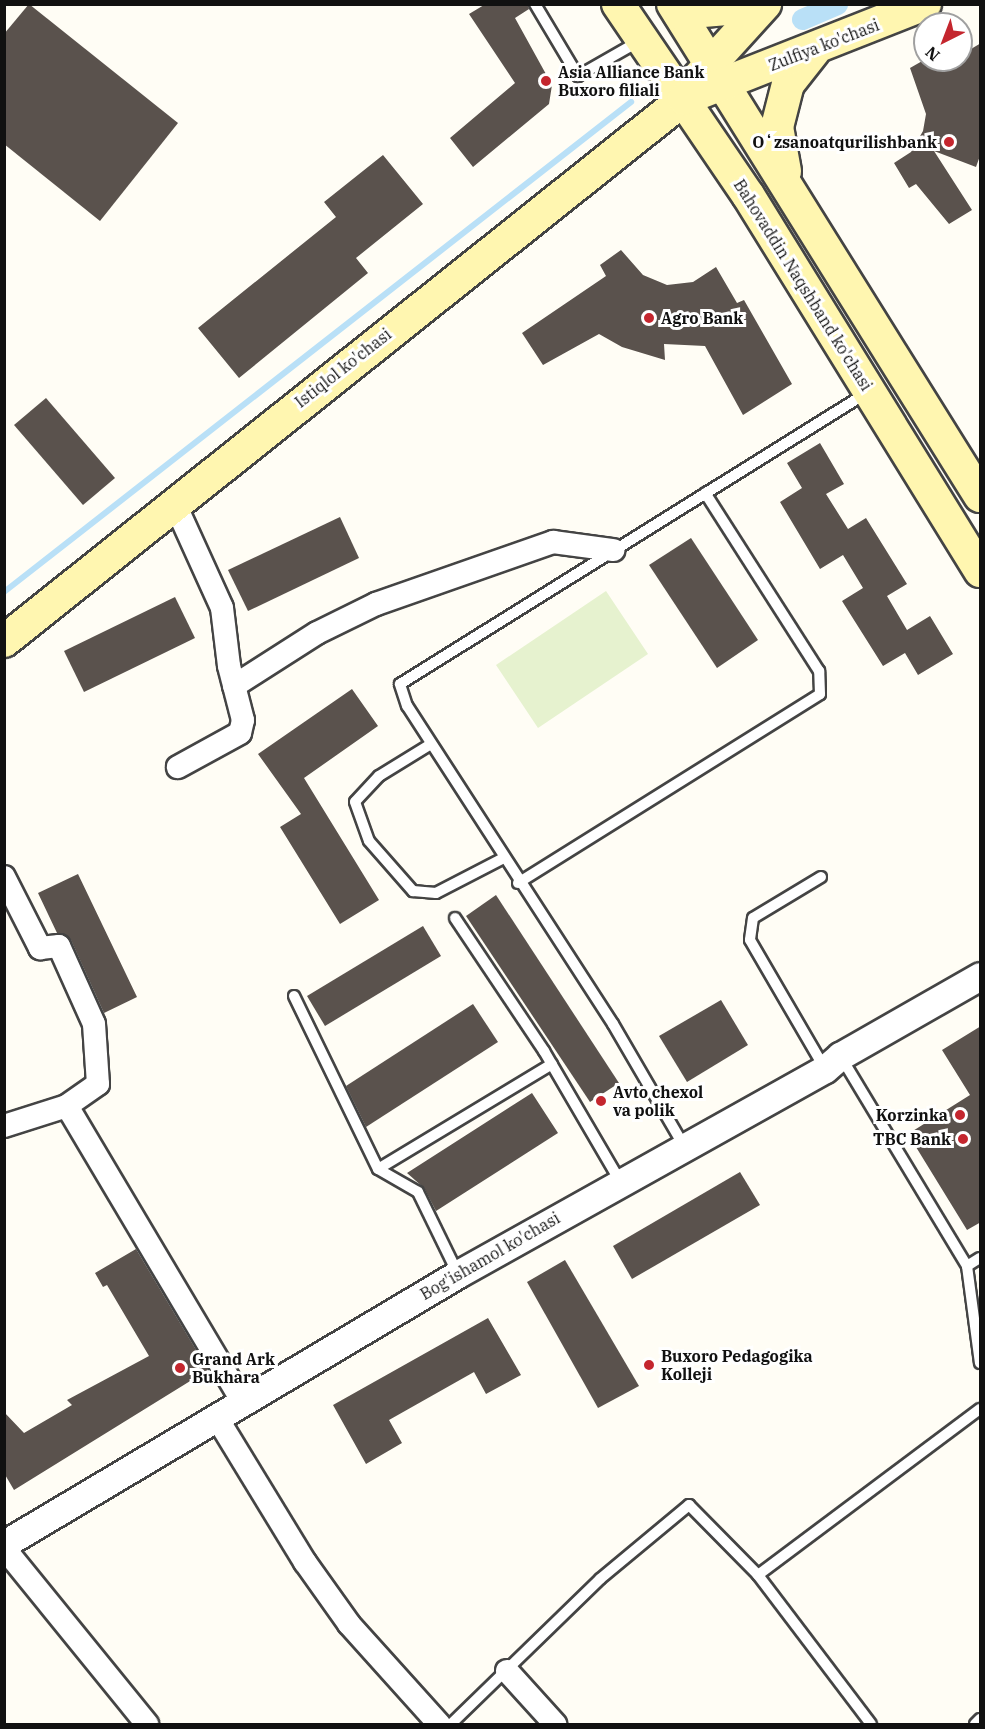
<!DOCTYPE html>
<meta charset="utf-8">
<style>
body{margin:0}
#map{position:relative;width:985px;height:1729px;overflow:hidden;background:#fffdf5;font-family:"IBM Plex Serif",serif}
div>[style]{position:absolute}
[style*='--x']{left:calc(var(--x)*1px);top:calc(var(--y)*1px);width:calc(var(--w)*1px);rotate:calc(var(--a)*1deg)}
.pitch>*{inset:0;background:#e6f2cf}
.stream>*{height:6px;margin:-3px;padding:0 3px;transform-origin:3px;border-radius:3px;background:#b9e0f7}
.canal>*{height:21px;margin:-10.5px;padding:0 10.5px;transform-origin:10.5px;border-radius:10.5px;background:#b9e0f7}
.building>*{inset:0;background:#5a524d}
.roads{filter:drop-shadow(2px 0 #444) drop-shadow(-2px 0 #444) drop-shadow(0 2px #444) drop-shadow(0 -2px #444)}
.service>*{height:10px;margin:-5px;padding:0 5px;transform-origin:5px;border-radius:5px;background:#fff}
.minor>*{height:22px;margin:-11px;padding:0 11px;transform-origin:11px;border-radius:11px;background:#fff}
.tertiary>*{height:27px;margin:-13.5px;padding:0 13.5px;transform-origin:13.5px;border-radius:13.5px;background:#fff}
.secondary>*{height:32px;margin:-16px;padding:0 16px;transform-origin:16px;border-radius:16px;background:#fff6b0}
.dots>*{width:16px;height:16px;translate:-50% -50%;box-sizing:border-box;border:3px solid #fff;border-radius:50%}
span{translate:-50% -50%;white-space:nowrap;text-align:center;line-height:1.15;-webkit-text-stroke:6px #fff;paint-order:stroke}
.street-label{font-size:16px;color:#111}
.poi-label{font-size:16px;color:#111;font-weight:700}
.left{translate:0 -50%;text-align:left}
.right{translate:-100% -50%;text-align:right}
.frame{position:absolute;inset:0;border:6px solid #111;pointer-events:none}
.north{position:absolute;left:913px;top:12px;width:60px;height:60px;box-sizing:border-box;background:#fff;border:2px solid #a0a0a0;border-radius:50%;rotate:222deg;font-size:16px;font-weight:700;line-height:24px;text-align:center;color:#111}
.north::after{content:'';display:block;margin:auto;width:21px;height:27px;background:#c4262e;clip-path:polygon(50% 0,100% 100%,50% 72%,0 100%)}
</style>
<div id="map">
<div class="pitch">
<i style="clip-path:polygon(606px 591px,648px 654px,538px 728px,496px 665px)"></i>
</div>
<div class="stream">
<i style="--x:4;--y:592;--w:796;--a:-38.01"></i>
</div>
<div class="canal">
<i style="--x:802;--y:19;--w:38;--a:-23"></i>
</div>
<div class="building">
<i style="clip-path:polygon(29px 4px,178px 123px,100px 221px,4px 144px,4px 34px)"></i>
<i style="clip-path:polygon(484px 5px,528px 5px,529px 9px,515px 18px,552px 85px,549px 104px,473px 167px,450px 138px,515px 83px,469px 14px)"></i>
<i style="clip-path:polygon(981px 43px,981px 153px,976px 167px,934px 151px,972px 210px,949px 224px,916px 184px,909px 188px,894px 163px,911px 152px,923px 131px,926px 114px,910px 68px,924px 60px,938px 60px,942px 67px,961px 60px,961px 55px)"></i>
<i style="clip-path:polygon(383px 155px,423px 204px,356px 258px,368px 273px,239px 378px,198px 328px,336px 217px,324px 202px)"></i>
<i style="clip-path:polygon(621px 250px,643px 275px,667px 285px,693px 282px,716px 267px,737px 303px,744px 300px,792px 384px,743px 415px,705px 346px,664px 344px,665px 360px,622px 347px,599px 334px,543px 365px,522px 333px,606px 276px,600px 265px)"></i>
<i style="clip-path:polygon(46px 398px,115px 478px,83px 505px,14px 425px)"></i>
<i style="clip-path:polygon(820px 443px,844px 484px,826px 494px,848px 529px,866px 518px,907px 584px,887px 596px,907px 630px,930px 616px,953px 654px,918px 675px,905px 653px,883px 666px,842px 601px,863px 588px,843px 555px,820px 569px,780px 502px,802px 488px,787px 463px)"></i>
<i style="clip-path:polygon(340px 517px,359px 558px,248px 611px,228px 570px)"></i>
<i style="clip-path:polygon(691px 538px,758px 640px,717px 668px,649px 565px)"></i>
<i style="clip-path:polygon(175px 597px,195px 638px,84px 692px,64px 651px)"></i>
<i style="clip-path:polygon(352px 689px,378px 726px,304px 778px,379px 900px,340px 924px,280px 827px,301px 814px,258px 754px)"></i>
<i style="clip-path:polygon(78px 874px,137px 997px,104px 1013px,71px 940px,57px 933px,38px 893px)"></i>
<i style="clip-path:polygon(496px 895px,619px 1083px,590px 1102px,466px 916px)"></i>
<i style="clip-path:polygon(423px 926px,441px 956px,325px 1026px,307px 996px)"></i>
<i style="clip-path:polygon(721px 1000px,748px 1045px,687px 1082px,659px 1036px)"></i>
<i style="clip-path:polygon(473px 1004px,498px 1042px,366px 1127px,346px 1086px)"></i>
<i style="clip-path:polygon(981px 1026px,981px 1222px,967px 1230px,908px 1134px,970px 1095px,942px 1050px)"></i>
<i style="clip-path:polygon(532px 1093px,558px 1133px,436px 1211px,424px 1188px,407px 1173px)"></i>
<i style="clip-path:polygon(740px 1172px,760px 1205px,632px 1279px,613px 1246px)"></i>
<i style="clip-path:polygon(136px 1249px,208px 1370px,14px 1490px,4px 1473px,4px 1412px,24px 1433px,72px 1405px,67px 1400px,149px 1356px,107px 1285px,103px 1287px,95px 1273px)"></i>
<i style="clip-path:polygon(565px 1260px,639px 1386px,598px 1408px,527px 1282px)"></i>
<i style="clip-path:polygon(488px 1318px,521px 1375px,486px 1394px,474px 1372px,389px 1420px,402px 1443px,366px 1464px,333px 1405px)"></i>
</div>
<div class="roads">
<div class="service">
<i style="--x:535;--y:4;--w:84;--a:59.2"></i>
<i style="--x:578;--y:76;--w:73;--a:-29.7"></i>
<i style="--x:431;--y:744;--w:61;--a:148.4"></i>
<i style="--x:379;--y:776;--w:35;--a:133"></i>
<i style="--x:355;--y:802;--w:41;--a:70.3"></i>
<i style="--x:369;--y:841;--w:67;--a:48.7"></i>
<i style="--x:413;--y:891;--w:23;--a:5"></i>
<i style="--x:436;--y:893;--w:74;--a:-27.3"></i>
<i style="--x:821;--y:877;--w:79;--a:148.9"></i>
<i style="--x:753;--y:918;--w:22;--a:98"></i>
<i style="--x:750;--y:940;--w:149;--a:59.8"></i>
<i style="--x:518;--y:883;--w:356;--a:-32"></i>
<i style="--x:820;--y:694;--w:23;--a:-92"></i>
<i style="--x:819;--y:671;--w:211;--a:-122.6"></i>
<i style="--x:455;--y:918;--w:160;--a:56.2"></i>
<i style="--x:544;--y:1051;--w:151;--a:59.7"></i>
<i style="--x:294;--y:996;--w:192;--a:64.1"></i>
<i style="--x:378;--y:1169;--w:46;--a:29.9"></i>
<i style="--x:418;--y:1192;--w:91;--a:64"></i>
<i style="--x:841;--y:1057;--w:244;--a:58.9"></i>
<i style="--x:967;--y:1266;--w:98;--a:82.4"></i>
<i style="--x:684;--y:1146;--w:141;--a:-120.2"></i>
<i style="--x:613;--y:1024;--w:379;--a:-122.9"></i>
<i style="--x:407;--y:706;--w:23;--a:-108"></i>
<i style="--x:400;--y:684;--w:552;--a:-31.96"></i>
<i style="--x:378;--y:1169;--w:203;--a:-31.1"></i>
<i style="--x:967;--y:1266;--w:15;--a:-32"></i>
<i style="--x:451;--y:1724;--w:208;--a:-44.2"></i>
<i style="--x:600;--y:1579;--w:116;--a:-39.7"></i>
<i style="--x:689;--y:1505;--w:98;--a:45.4"></i>
<i style="--x:871;--y:1724;--w:187;--a:-127.2"></i>
<i style="--x:758;--y:1575;--w:277;--a:-36.8"></i>
<i style="--x:975;--y:1724;--w:7;--a:-45"></i>
</div>
<div class="minor">
<i style="--x:174;--y:502;--w:116;--a:65.6"></i>
<i style="--x:222;--y:608;--w:58;--a:83.1"></i>
<i style="--x:229;--y:666;--w:56;--a:75.5"></i>
<i style="--x:243;--y:720;--w:13;--a:103"></i>
<i style="--x:240;--y:733;--w:71;--a:151.3"></i>
<i style="--x:234;--y:686;--w:98;--a:-32.6"></i>
<i style="--x:317;--y:633;--w:66;--a:-26.2"></i>
<i style="--x:376;--y:604;--w:188;--a:-19.3"></i>
<i style="--x:553;--y:542;--w:61;--a:7.6"></i>
<i style="--x:4;--y:877;--w:80;--a:63.1"></i>
<i style="--x:40;--y:948;--w:19;--a:-6"></i>
<i style="--x:59;--y:946;--w:85;--a:65.8"></i>
<i style="--x:94;--y:1024;--w:60;--a:86.2"></i>
<i style="--x:98;--y:1084;--w:38;--a:145"></i>
<i style="--x:4;--y:1126;--w:66;--a:-17.6"></i>
<i style="--x:67;--y:1106;--w:344;--a:59.3"></i>
<i style="--x:217;--y:1418;--w:169;--a:58.6"></i>
<i style="--x:305;--y:1562;--w:76;--a:54.6"></i>
<i style="--x:349;--y:1624;--w:135;--a:48"></i>
<i style="--x:4;--y:1548;--w:227;--a:50.9"></i>
<i style="--x:507;--y:1671;--w:72;--a:47.8"></i>
</div>
<div class="tertiary">
<i style="--x:4;--y:1544;--w:528;--a:-30.74"></i>
<i style="--x:458;--y:1274;--w:420;--a:-29.2"></i>
<i style="--x:825;--y:1069;--w:20;--a:-41"></i>
<i style="--x:840;--y:1056;--w:161;--a:-29.7"></i>
</div>
<div class="secondary">
<i style="--x:618;--y:4;--w:231;--a:55.8"></i>
<i style="--x:748;--y:195;--w:442;--a:58.3"></i>
<i style="--x:673;--y:4;--w:580;--a:58.04"></i>
<i style="--x:679;--y:13;--w:84;--a:-4.8"></i>
<i style="--x:698;--y:78;--w:100;--a:-47.8"></i>
<i style="--x:785;--y:171;--w:45;--a:-100.3"></i>
<i style="--x:777;--y:127;--w:44;--a:-75.7"></i>
<i style="--x:788;--y:84;--w:42;--a:-51.8"></i>
<i style="--x:4;--y:641;--w:870;--a:-38.56"></i>
<i style="--x:684;--y:99;--w:259;--a:-21.5"></i>
</div>
</div>
<div class="dots">
<i style="left:546px;top:81px;background:#c4262e"></i>
<i style="left:949px;top:142px;background:#c4262e"></i>
<i style="left:649px;top:318px;background:#c4262e"></i>
<i style="left:601px;top:1101px;background:#c4262e"></i>
<i style="left:960px;top:1115px;background:#c4262e"></i>
<i style="left:963px;top:1139px;background:#c4262e"></i>
<i style="left:649px;top:1365px;background:#c4262e"></i>
<i style="left:180px;top:1368px;background:#c4262e"></i>
</div>
<div class="street-label">
<span style="left:824px;top:45px;rotate:-21deg">Zulfiya ko'chasi</span>
<span style="left:803px;top:285px;rotate:58deg">Bahovaddin Naqshband ko'chasi</span>
<span style="left:343px;top:368px;rotate:-38deg">Istiqlol ko'chasi</span>
<span style="left:490px;top:1256px;rotate:-30deg">Bog'ishamol ko'chasi</span>
</div>
<div class="poi-label">
<span class="left" style="left:558px;top:81px">Asia Alliance Bank<br>Buxoro filiali</span>
<span class="right" style="left:937px;top:142px">Oʻzsanoatqurilishbank</span>
<span class="left" style="left:661px;top:318px">Agro Bank</span>
<span class="left" style="left:613px;top:1101px">Avto chexol<br>va polik</span>
<span class="right" style="left:948px;top:1115px">Korzinka</span>
<span class="right" style="left:951px;top:1139px">TBC Bank</span>
<span class="left" style="left:661px;top:1365px">Buxoro Pedagogika<br>Kolleji</span>
<span class="left" style="left:192px;top:1368px">Grand Ark<br>Bukhara</span>
</div>
<div class="frame"></div>
<div class="north">N</div>
</div>
